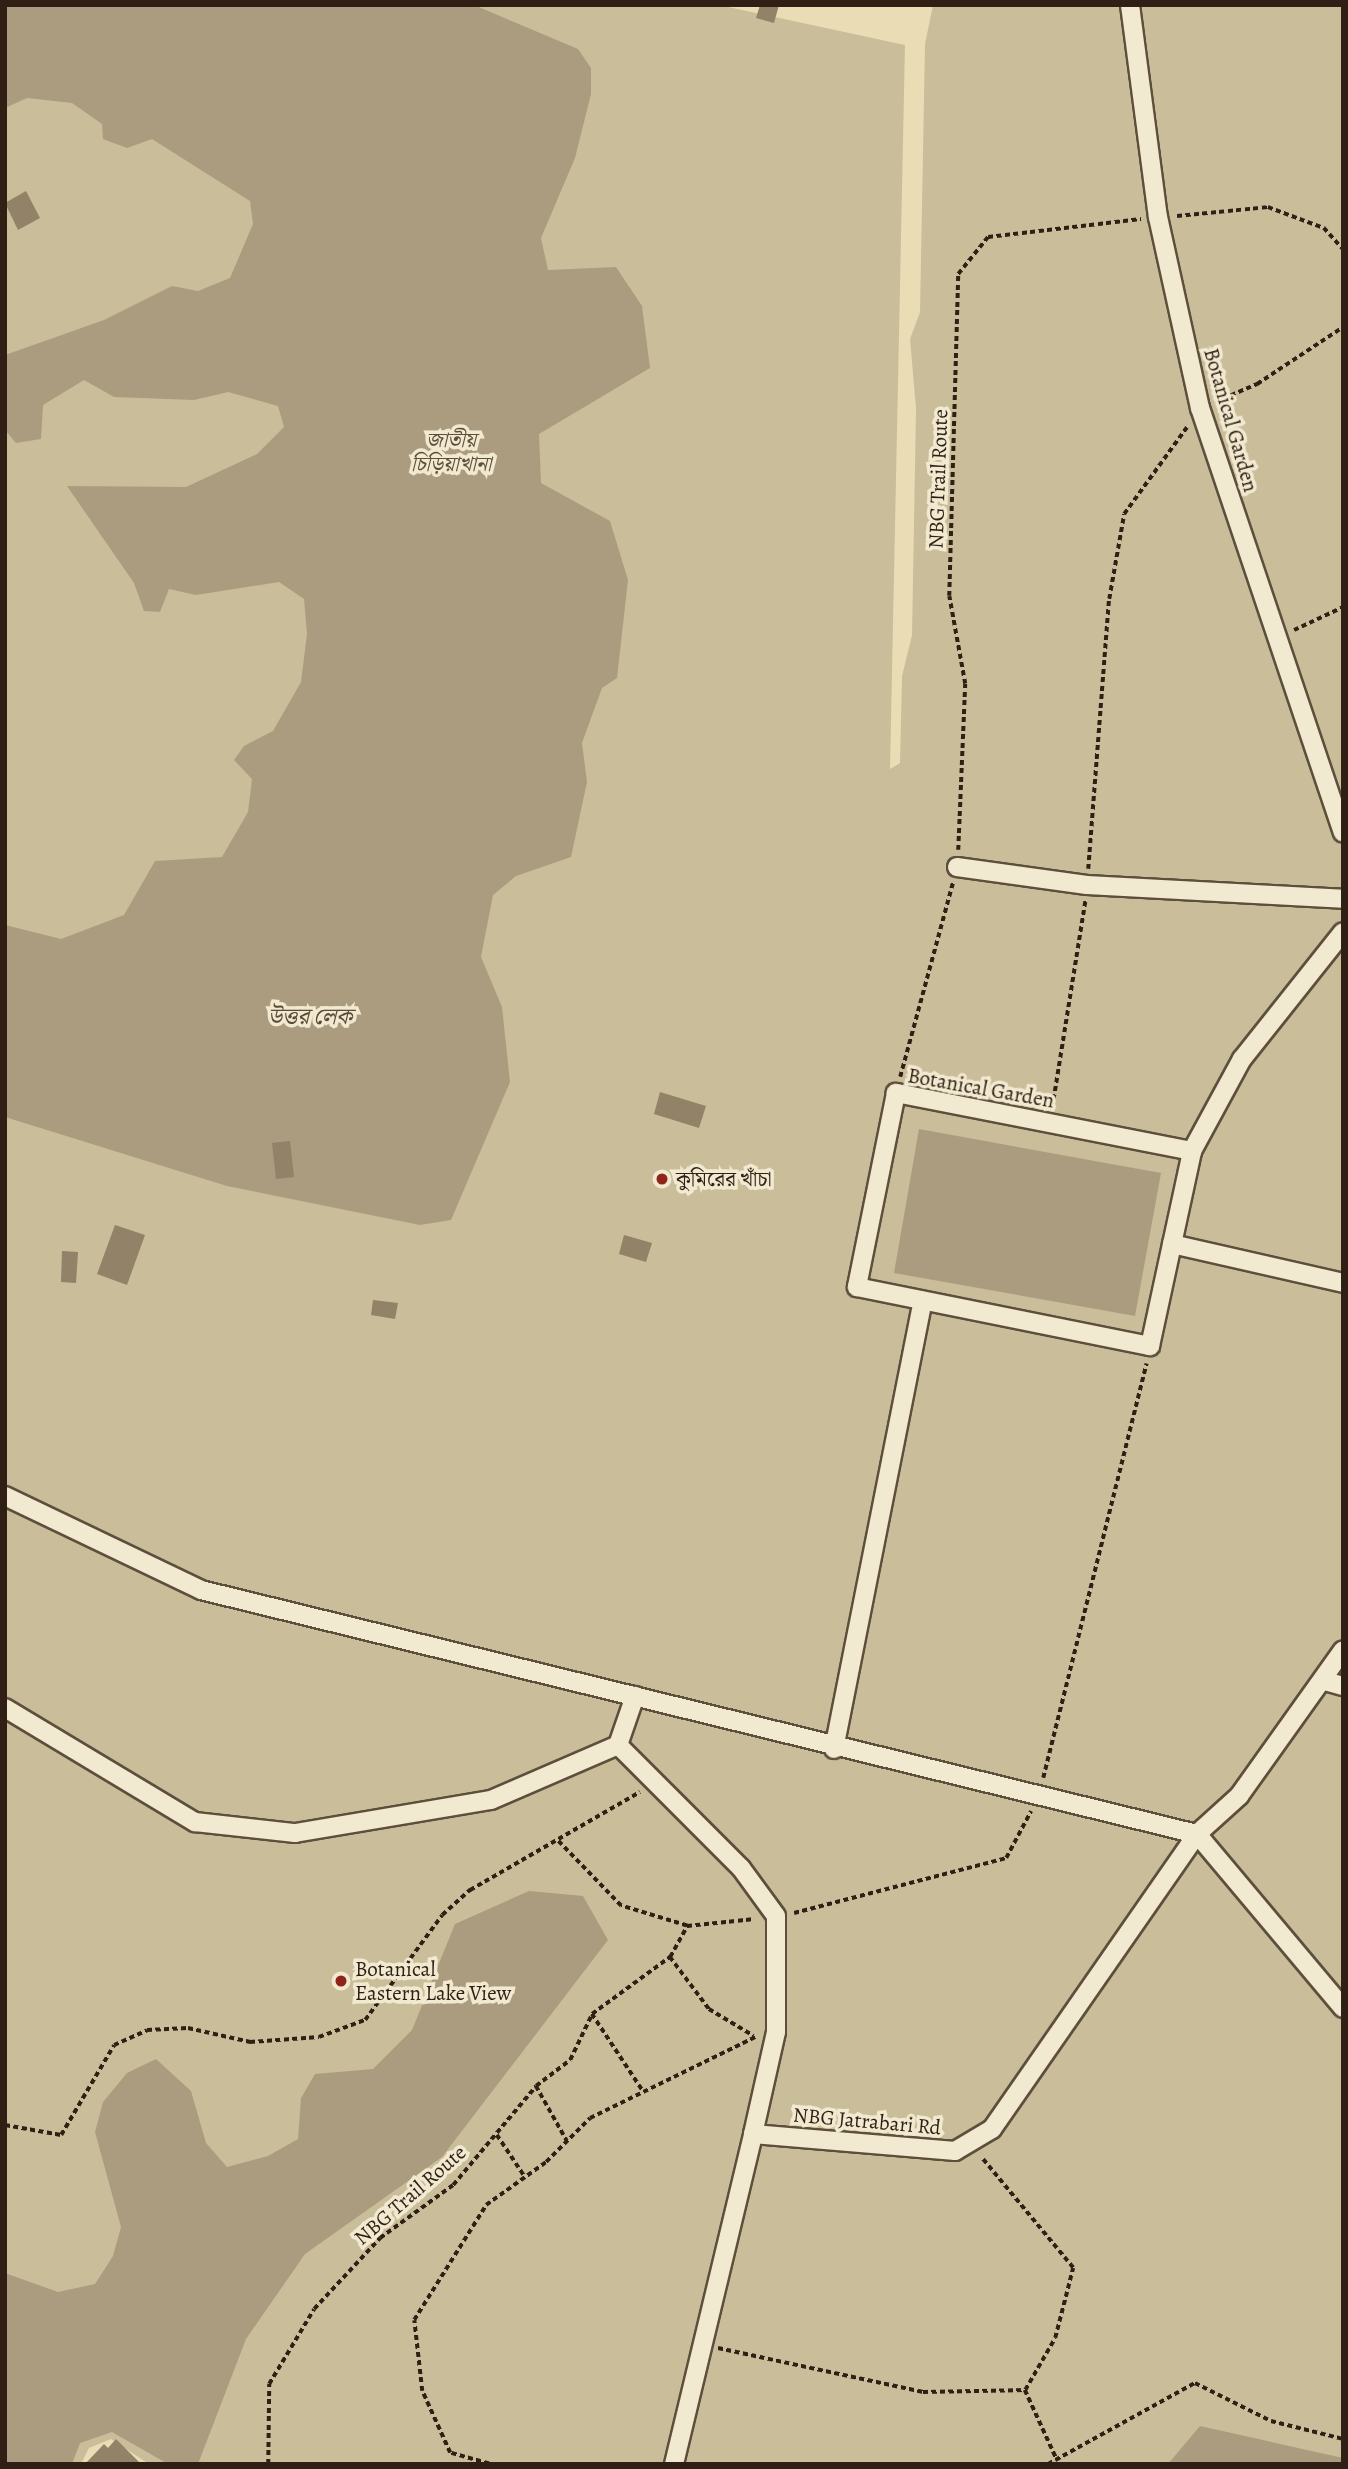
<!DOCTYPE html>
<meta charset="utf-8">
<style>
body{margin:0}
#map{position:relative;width:1348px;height:2469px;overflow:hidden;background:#eaddb6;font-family:Alegreya,"Noto Serif Bengali",serif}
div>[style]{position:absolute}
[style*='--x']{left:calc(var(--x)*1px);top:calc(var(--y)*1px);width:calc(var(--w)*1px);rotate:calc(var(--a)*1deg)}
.green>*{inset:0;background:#cabd9a}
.water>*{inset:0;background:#ab9c7f}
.building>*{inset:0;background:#918268}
.path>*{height:3.5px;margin-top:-1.75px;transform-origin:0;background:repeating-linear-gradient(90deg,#301f14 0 5px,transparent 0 8.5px)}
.roads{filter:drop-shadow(2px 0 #5e4e3c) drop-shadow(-2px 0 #5e4e3c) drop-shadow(0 2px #5e4e3c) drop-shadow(0 -2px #5e4e3c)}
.street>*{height:18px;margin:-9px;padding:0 9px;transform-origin:9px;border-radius:9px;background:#f1e9d0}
.dots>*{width:19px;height:19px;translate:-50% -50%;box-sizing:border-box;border:4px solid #f1e9d0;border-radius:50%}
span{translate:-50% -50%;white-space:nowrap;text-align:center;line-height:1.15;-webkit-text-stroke:7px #f1e9d0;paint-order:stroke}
.street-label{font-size:21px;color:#301f14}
.park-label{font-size:21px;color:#5e4e3c;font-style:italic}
.poi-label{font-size:21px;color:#301f14}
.left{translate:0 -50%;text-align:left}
.water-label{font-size:23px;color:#5b4b39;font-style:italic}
.frame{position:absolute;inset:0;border:7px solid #301f14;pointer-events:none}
</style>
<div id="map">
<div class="green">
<i style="clip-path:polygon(5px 5px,719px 5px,905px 45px,890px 769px,900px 763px,902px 676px,912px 635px,916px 409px,910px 339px,920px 312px,925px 44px,933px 5px,1343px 5px,1343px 2464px,149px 2464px,111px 2439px,89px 2448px,81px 2464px,5px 2464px)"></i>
</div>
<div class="water">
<i style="clip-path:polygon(5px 5px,474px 5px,578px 49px,591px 68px,591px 94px,575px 158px,541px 238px,548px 270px,616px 267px,642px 306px,650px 368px,539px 434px,541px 483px,610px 521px,628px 580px,617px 678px,602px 688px,582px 743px,587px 782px,571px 857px,516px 876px,493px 895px,481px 957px,502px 1007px,510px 1082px,451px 1220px,420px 1225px,227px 1186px,5px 1117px,5px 925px,61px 939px,124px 915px,155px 861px,222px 857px,248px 812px,252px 779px,234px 760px,244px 746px,273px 731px,301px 682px,307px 634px,304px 599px,279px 582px,196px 595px,169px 589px,160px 612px,144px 611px,134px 583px,67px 486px,186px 487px,257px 454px,284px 427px,278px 406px,228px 392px,194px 400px,114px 397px,84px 380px,43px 405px,41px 439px,16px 443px,5px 430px,5px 355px,104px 320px,172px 286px,198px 291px,230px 278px,253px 224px,250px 201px,152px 139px,127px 148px,103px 139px,102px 124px,72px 103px,27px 98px,5px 108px)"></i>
<i style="clip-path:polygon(919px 1129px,1161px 1173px,1135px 1316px,894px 1273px)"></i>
<i style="clip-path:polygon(529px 1891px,583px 1896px,608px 1940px,442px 2157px,305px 2254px,246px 2339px,198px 2464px,168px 2464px,112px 2432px,80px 2443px,72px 2464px,5px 2464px,5px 2273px,58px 2292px,95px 2284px,113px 2256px,121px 2227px,95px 2132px,103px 2102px,127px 2073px,156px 2059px,191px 2091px,206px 2143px,227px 2167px,268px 2156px,298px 2139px,301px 2098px,315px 2074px,373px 2069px,412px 2030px,455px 1924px)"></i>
<i style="clip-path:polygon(1200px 2426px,1343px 2458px,1343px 2464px,1168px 2464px)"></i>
</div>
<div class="building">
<i style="clip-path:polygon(760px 5px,779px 5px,774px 23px,756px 18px)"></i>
<i style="clip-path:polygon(26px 191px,40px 218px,18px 230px,5px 203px)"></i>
<i style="clip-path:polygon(660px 1092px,706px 1106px,699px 1128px,654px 1114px)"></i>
<i style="clip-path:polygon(290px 1141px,294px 1177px,276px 1179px,272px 1143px)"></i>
<i style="clip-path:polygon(115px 1225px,145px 1235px,127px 1285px,97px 1274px)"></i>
<i style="clip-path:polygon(624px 1235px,652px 1243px,646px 1262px,619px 1254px)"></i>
<i style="clip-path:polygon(62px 1251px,78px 1252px,76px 1283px,61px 1282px)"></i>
<i style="clip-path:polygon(373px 1300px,398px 1303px,395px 1319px,371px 1315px)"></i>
<i style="clip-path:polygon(116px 2439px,141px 2464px,85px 2464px,104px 2444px,108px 2448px)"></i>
</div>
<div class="path">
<i style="--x:1177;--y:216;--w:91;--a:-5.6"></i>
<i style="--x:1268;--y:207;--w:60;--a:20.6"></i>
<i style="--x:1324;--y:228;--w:28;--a:48"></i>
<i style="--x:1215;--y:402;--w:46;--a:-23.2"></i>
<i style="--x:1257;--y:384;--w:103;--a:-33.5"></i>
<i style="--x:1294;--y:630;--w:54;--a:-25.1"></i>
<i style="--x:958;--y:850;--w:166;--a:-87.6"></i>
<i style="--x:965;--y:684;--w:89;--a:-100.3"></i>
<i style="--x:949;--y:596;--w:322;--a:-88.4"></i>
<i style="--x:958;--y:274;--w:48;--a:-51"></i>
<i style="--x:988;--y:237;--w:154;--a:-6.7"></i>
<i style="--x:1088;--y:869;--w:271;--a:-85.6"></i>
<i style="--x:1109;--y:599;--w:86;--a:-80"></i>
<i style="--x:1124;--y:514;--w:107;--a:-54.1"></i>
<i style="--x:900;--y:1077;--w:202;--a:-74.8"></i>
<i style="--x:1052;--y:1108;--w:210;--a:-80.9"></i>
<i style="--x:1043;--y:1778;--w:427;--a:-76"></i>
<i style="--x:794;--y:1913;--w:219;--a:-14.5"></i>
<i style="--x:1006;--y:1858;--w:53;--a:-62"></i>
<i style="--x:687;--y:1926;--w:68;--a:-5.9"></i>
<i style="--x:670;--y:1957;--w:65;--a:53.1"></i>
<i style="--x:709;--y:2009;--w:52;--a:31"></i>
<i style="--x:592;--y:2014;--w:92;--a:56.5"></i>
<i style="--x:536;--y:2086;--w:63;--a:60.6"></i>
<i style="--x:5;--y:2125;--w:57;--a:10.1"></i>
<i style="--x:61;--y:2135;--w:104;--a:-59.5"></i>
<i style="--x:114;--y:2045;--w:36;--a:-24"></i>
<i style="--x:147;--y:2030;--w:41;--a:-2.8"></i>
<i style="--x:188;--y:2028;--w:64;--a:12.7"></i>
<i style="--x:250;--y:2042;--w:69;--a:-4.1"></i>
<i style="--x:319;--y:2037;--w:49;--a:-20.3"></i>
<i style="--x:365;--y:2020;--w:130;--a:-53.7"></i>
<i style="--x:442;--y:1915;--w:38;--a:-42"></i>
<i style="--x:470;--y:1890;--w:196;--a:-30"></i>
<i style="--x:497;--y:2135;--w:50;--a:56.3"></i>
<i style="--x:718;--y:2348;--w:210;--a:12.1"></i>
<i style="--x:923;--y:2392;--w:102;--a:-1.1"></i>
<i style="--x:1025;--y:2390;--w:60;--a:-60"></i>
<i style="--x:1055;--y:2338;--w:72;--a:-75.6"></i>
<i style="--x:1073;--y:2268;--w:144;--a:-129.7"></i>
<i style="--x:1025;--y:2390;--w:77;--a:65.4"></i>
<i style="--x:268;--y:2464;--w:80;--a:-89.3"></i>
<i style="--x:269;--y:2384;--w:87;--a:-59"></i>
<i style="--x:314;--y:2309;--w:97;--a:-47.1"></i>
<i style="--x:380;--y:2238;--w:90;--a:-36"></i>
<i style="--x:453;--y:2185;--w:129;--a:-50"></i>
<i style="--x:536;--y:2086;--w:43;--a:-37.4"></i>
<i style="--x:570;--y:2060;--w:51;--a:-64.4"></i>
<i style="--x:592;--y:2014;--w:97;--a:-36.2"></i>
<i style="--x:670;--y:1957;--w:35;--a:-61"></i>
<i style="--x:687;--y:1926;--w:69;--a:-163.1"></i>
<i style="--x:621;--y:1906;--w:93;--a:-134.1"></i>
<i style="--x:489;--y:2464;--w:41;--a:-164.2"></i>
<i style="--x:450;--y:2453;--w:68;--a:-114.3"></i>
<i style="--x:422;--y:2391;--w:71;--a:-96.4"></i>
<i style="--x:414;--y:2320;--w:136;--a:-57.9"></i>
<i style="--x:486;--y:2205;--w:74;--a:-35.6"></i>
<i style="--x:546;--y:2162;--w:62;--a:-45"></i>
<i style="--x:590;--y:2118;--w:184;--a:-26.1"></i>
<i style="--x:1048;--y:2464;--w:168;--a:-28.9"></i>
<i style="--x:1195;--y:2383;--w:85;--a:26.6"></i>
<i style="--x:1271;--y:2421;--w:74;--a:14"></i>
</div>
<div class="roads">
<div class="street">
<i style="--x:1130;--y:5;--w:214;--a:82.5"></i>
<i style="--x:1158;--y:217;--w:196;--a:77.6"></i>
<i style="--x:1200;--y:408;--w:448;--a:71.4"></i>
<i style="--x:957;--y:867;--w:131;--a:7.9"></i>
<i style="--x:1087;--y:885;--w:256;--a:3.1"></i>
<i style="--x:1192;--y:1151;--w:302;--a:-168.9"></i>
<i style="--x:896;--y:1093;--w:198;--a:101.4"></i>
<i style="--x:857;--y:1287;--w:299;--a:11.4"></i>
<i style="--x:1150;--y:1346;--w:199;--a:-77.8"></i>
<i style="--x:1192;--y:1151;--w:105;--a:-61.5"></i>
<i style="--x:1242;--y:1059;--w:162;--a:-51.5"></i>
<i style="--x:1172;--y:1244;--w:175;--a:12.8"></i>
<i style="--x:5;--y:1496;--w:217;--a:25.6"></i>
<i style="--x:201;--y:1590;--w:1025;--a:13.77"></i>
<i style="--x:1325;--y:1681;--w:19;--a:16"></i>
<i style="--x:5;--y:1708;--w:222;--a:31"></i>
<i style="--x:195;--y:1822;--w:101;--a:6.3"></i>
<i style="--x:295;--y:1833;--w:199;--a:-9.6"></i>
<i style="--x:491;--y:1800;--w:138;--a:-23.4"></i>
<i style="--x:618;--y:1745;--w:52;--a:-70.9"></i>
<i style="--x:618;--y:1745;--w:174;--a:45"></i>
<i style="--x:741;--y:1868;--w:59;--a:53.9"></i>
<i style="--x:776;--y:1916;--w:116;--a:90"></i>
<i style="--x:776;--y:2032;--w:105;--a:102.7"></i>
<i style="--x:834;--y:1749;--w:457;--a:-78.8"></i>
<i style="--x:1197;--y:1834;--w:227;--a:50"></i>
<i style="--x:674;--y:2464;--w:339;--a:-76.5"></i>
<i style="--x:753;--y:2134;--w:203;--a:4.8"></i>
<i style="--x:955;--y:2151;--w:43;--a:-30.7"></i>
<i style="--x:992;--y:2129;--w:359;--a:-55.2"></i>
<i style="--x:1197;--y:1834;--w:57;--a:-42.1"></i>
<i style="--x:1239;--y:1796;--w:179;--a:-54.5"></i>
</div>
</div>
<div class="dots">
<i style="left:662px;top:1179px;background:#8f2418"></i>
<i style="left:341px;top:1981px;background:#8f2418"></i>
</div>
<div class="street-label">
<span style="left:1231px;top:420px;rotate:74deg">Botanical Garden</span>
<span style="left:938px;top:479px;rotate:-88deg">NBG Trail Route</span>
<span style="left:981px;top:1088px;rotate:10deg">Botanical Garden</span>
<span style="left:867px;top:2121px;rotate:5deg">NBG Jatrabari Rd</span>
<span style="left:410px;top:2195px;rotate:-41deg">NBG Trail Route</span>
</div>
<div class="park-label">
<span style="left:451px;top:452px">জাতীয়<br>চিড়িয়াখানা</span>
</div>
<div class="poi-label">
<span class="left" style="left:676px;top:1179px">কুমিরের খাঁচা</span>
<span class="left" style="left:355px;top:1981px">Botanical<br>Eastern Lake View</span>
</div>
<div class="water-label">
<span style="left:310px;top:1017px">উত্তর লেক</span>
</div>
<div class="frame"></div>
</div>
